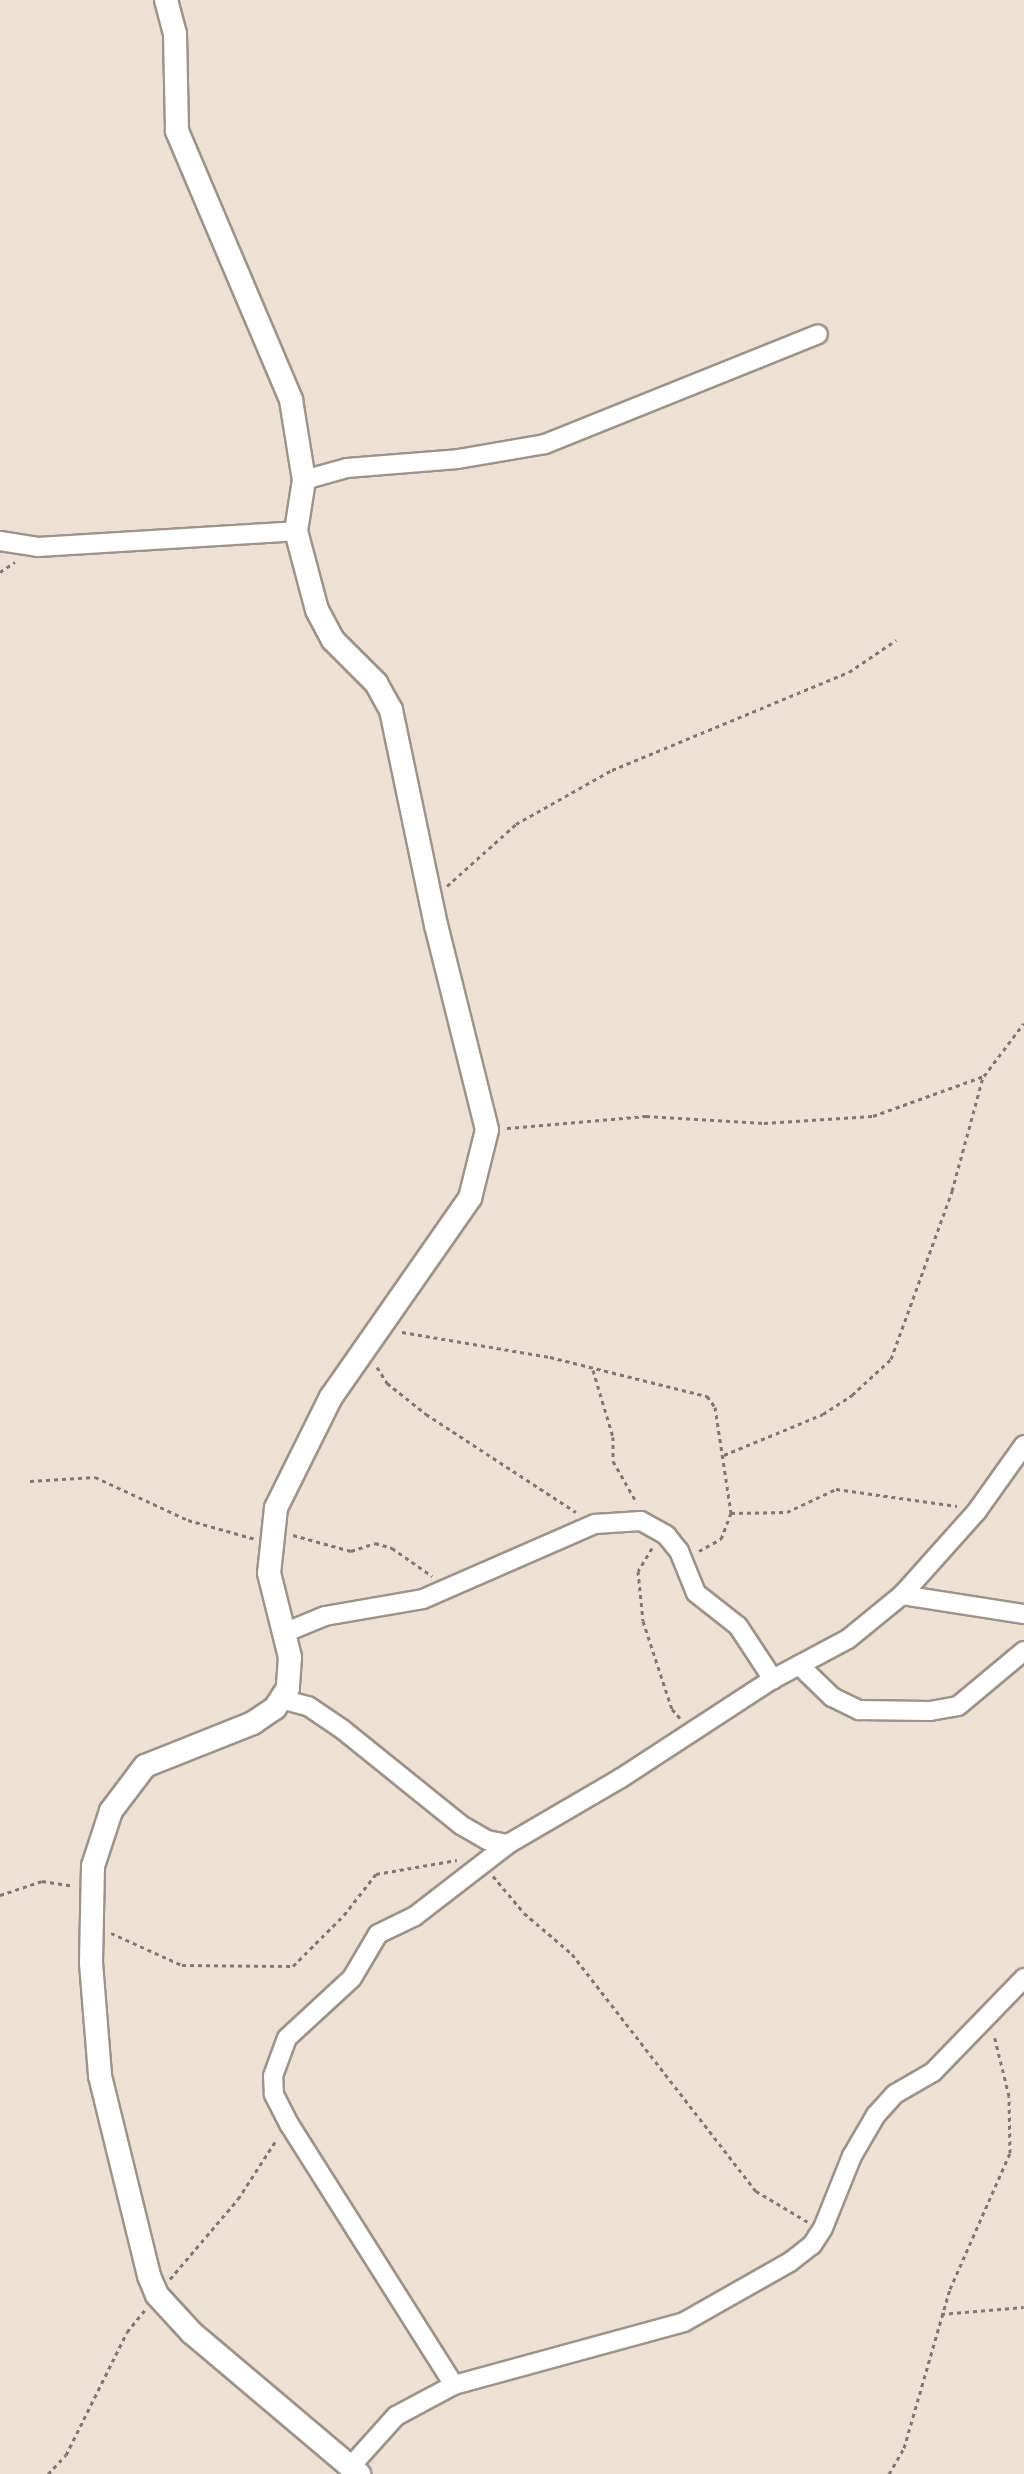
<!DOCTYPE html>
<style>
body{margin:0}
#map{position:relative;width:1024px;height:2474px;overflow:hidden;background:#ede1d6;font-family:"Titillium Web",sans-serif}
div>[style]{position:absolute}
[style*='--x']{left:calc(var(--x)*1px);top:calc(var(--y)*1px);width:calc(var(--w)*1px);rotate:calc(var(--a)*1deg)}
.path>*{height:3px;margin-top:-1.5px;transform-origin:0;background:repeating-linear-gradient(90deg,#7f7770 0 4px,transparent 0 8px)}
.roads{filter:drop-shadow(2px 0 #9d9388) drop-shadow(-2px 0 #9d9388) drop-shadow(0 2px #9d9388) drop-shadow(0 -2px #9d9388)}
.minor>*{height:18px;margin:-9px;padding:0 9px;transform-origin:9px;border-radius:9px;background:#fff}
.tertiary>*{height:22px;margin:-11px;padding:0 11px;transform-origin:11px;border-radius:11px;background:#fff}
span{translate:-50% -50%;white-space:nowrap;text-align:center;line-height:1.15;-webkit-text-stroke:6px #fff;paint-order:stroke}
</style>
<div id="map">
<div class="path">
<i style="--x:0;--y:572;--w:18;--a:-34"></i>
<i style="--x:447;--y:886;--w:93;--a:-41.9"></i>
<i style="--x:516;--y:824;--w:110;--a:-29.4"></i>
<i style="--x:612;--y:770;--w:256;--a:-22.5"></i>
<i style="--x:849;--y:672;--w:57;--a:-34.2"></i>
<i style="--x:507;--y:1128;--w:140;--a:-4.9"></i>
<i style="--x:646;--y:1116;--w:118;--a:3.4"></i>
<i style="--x:764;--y:1123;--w:109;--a:-3.7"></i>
<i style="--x:873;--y:1116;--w:118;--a:-19.8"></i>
<i style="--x:984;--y:1076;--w:66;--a:-53"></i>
<i style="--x:402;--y:1332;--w:150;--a:9.6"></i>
<i style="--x:550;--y:1357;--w:162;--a:14"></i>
<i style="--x:707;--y:1396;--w:14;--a:54"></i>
<i style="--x:715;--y:1407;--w:107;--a:81.4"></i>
<i style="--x:377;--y:1367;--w:19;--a:58"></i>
<i style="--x:387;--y:1383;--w:50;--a:38.5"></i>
<i style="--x:426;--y:1414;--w:179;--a:33.2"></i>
<i style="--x:593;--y:1370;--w:70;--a:73.4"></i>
<i style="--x:613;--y:1437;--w:24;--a:90"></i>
<i style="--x:613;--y:1461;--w:48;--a:60.3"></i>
<i style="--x:724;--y:1455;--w:107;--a:-22.5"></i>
<i style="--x:823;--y:1414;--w:35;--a:-33"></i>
<i style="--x:852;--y:1395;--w:53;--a:-42.7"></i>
<i style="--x:891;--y:1359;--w:179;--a:-70"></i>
<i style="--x:952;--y:1191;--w:118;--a:-74.8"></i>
<i style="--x:30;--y:1481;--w:65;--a:-3.5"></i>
<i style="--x:95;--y:1477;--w:102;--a:24.8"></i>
<i style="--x:188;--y:1520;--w:70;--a:15.8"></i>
<i style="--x:293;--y:1535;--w:60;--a:15.4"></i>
<i style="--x:351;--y:1551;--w:25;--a:-18"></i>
<i style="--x:375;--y:1543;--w:18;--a:16"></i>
<i style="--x:392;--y:1548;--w:49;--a:35"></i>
<i style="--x:652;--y:1548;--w:27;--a:121"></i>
<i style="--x:638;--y:1571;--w:50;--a:84.3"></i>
<i style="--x:643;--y:1621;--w:93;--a:71.8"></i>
<i style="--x:672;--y:1709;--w:13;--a:48"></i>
<i style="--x:699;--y:1551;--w:25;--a:-29"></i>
<i style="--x:721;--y:1539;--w:28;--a:-69"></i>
<i style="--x:731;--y:1513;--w:56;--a:-1"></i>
<i style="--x:787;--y:1512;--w:54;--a:-25.1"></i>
<i style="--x:836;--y:1489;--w:122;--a:8"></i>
<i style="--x:493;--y:1876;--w:48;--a:50"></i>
<i style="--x:524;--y:1913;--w:63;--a:40.5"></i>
<i style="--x:572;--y:1954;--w:300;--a:52.2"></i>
<i style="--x:756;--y:2191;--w:61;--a:30.8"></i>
<i style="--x:0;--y:1895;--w:44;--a:-18.4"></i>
<i style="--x:42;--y:1881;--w:31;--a:9"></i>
<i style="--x:111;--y:1933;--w:78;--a:24.3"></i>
<i style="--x:182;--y:1965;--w:111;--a:0.5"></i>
<i style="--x:293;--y:1966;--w:72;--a:-45"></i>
<i style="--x:344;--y:1915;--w:52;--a:-52"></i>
<i style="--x:376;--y:1874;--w:82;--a:-9.8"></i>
<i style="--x:170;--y:2279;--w:105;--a:-49.6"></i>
<i style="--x:238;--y:2199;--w:72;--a:-57"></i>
<i style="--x:941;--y:2314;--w:83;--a:-4.8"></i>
<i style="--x:48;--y:2474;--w:26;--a:-47"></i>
<i style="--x:66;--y:2455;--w:137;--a:-63.6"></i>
<i style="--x:127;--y:2332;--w:28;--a:-51"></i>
<i style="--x:889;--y:2474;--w:30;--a:-60"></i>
<i style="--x:904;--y:2448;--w:166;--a:-73.9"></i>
<i style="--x:950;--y:2289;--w:149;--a:-66.2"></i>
<i style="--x:1010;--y:2153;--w:57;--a:-91"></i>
<i style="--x:1009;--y:2096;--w:63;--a:-103.8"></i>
</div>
<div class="roads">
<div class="minor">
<i style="--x:304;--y:480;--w:45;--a:-15.6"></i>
<i style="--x:347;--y:468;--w:111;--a:-4.6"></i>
<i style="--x:458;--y:459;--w:88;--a:-9.8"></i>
<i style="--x:545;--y:444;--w:294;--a:-21.9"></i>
<i style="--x:0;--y:541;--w:38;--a:9"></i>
<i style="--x:38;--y:547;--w:258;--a:-3.5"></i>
<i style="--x:902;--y:1595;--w:123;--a:8.9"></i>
<i style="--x:284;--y:1633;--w:44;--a:-22.5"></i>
<i style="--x:325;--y:1616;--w:99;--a:-9.8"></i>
<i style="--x:423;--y:1599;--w:188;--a:-23.6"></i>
<i style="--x:595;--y:1524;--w:46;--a:-3.7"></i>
<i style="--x:641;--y:1521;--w:29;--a:29"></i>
<i style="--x:666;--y:1535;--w:21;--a:51"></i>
<i style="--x:679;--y:1551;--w:45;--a:68"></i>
<i style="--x:696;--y:1593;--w:53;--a:38.2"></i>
<i style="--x:738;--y:1626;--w:64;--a:56.6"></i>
<i style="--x:799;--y:1665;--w:46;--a:44.1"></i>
<i style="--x:832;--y:1697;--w:30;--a:26"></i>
<i style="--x:859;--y:1710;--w:71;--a:0.8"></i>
<i style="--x:930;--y:1711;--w:28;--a:-10"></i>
<i style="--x:958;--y:1706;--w:86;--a:-39.8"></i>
<i style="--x:281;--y:1699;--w:28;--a:15"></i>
<i style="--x:308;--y:1706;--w:41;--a:34.1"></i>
<i style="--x:342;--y:1729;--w:153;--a:38.9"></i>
<i style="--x:461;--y:1825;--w:30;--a:30"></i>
<i style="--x:487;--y:1840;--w:21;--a:11"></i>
<i style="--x:508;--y:1844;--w:131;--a:-30.3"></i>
<i style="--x:621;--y:1778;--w:181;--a:-33.1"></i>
<i style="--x:773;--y:1679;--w:85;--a:-28.1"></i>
<i style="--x:848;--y:1639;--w:70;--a:-39.2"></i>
<i style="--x:902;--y:1595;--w:113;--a:-48.2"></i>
<i style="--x:977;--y:1511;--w:81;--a:-54.5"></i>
<i style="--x:454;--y:2385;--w:309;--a:-122.3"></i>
<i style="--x:289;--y:2124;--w:34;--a:-117"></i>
<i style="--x:274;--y:2094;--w:18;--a:-93"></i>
<i style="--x:273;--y:2076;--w:40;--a:-69.8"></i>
<i style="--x:287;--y:2038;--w:88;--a:-42.7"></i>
<i style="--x:352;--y:1978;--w:51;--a:-59.4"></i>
<i style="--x:378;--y:1934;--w:41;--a:-25.9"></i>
<i style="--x:415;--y:1916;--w:118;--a:-37.7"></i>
<i style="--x:352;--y:2465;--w:66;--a:-48.1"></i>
<i style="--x:396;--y:2416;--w:66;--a:-28.1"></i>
<i style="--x:454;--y:2385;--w:238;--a:-15.3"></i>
<i style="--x:684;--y:2322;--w:122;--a:-29.5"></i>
<i style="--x:790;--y:2262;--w:28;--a:-38"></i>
<i style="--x:812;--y:2245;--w:20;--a:-57"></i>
<i style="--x:823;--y:2228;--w:78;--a:-68.1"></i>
<i style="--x:852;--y:2156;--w:48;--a:-59.7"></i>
<i style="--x:876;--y:2115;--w:28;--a:-48"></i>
<i style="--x:895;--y:2094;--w:44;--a:-30.1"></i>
<i style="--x:933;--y:2072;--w:131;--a:-45.9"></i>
</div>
<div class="tertiary">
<i style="--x:166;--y:0;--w:35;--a:75"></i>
<i style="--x:175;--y:34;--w:97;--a:88.8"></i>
<i style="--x:177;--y:131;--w:292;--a:67"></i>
<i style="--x:291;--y:400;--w:81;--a:80.8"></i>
<i style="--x:304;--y:480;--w:52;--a:98.9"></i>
<i style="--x:296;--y:531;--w:82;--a:75.1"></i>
<i style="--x:317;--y:610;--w:34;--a:62"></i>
<i style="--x:333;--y:640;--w:61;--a:45"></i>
<i style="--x:376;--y:683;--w:31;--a:61"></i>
<i style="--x:391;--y:710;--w:220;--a:78.2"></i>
<i style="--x:436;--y:925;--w:211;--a:76"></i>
<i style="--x:487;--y:1130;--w:70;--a:104"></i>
<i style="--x:470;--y:1198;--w:243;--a:124.9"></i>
<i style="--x:331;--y:1397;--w:124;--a:116.4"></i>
<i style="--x:276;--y:1508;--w:65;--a:96.1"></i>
<i style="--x:269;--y:1573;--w:87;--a:76"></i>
<i style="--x:290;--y:1657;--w:31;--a:94"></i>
<i style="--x:288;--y:1688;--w:24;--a:123"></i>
<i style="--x:275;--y:1708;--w:27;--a:146"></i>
<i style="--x:253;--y:1723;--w:116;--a:158.3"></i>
<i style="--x:145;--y:1766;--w:56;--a:127.1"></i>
<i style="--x:111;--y:1811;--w:58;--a:108.1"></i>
<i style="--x:93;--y:1866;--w:97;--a:91.2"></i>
<i style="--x:91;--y:1963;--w:113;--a:85.4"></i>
<i style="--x:100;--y:2076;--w:206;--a:76.2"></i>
<i style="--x:149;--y:2276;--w:21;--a:67"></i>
<i style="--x:157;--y:2295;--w:52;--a:47.4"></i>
<i style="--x:192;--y:2333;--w:219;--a:40.2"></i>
</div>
</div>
</div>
